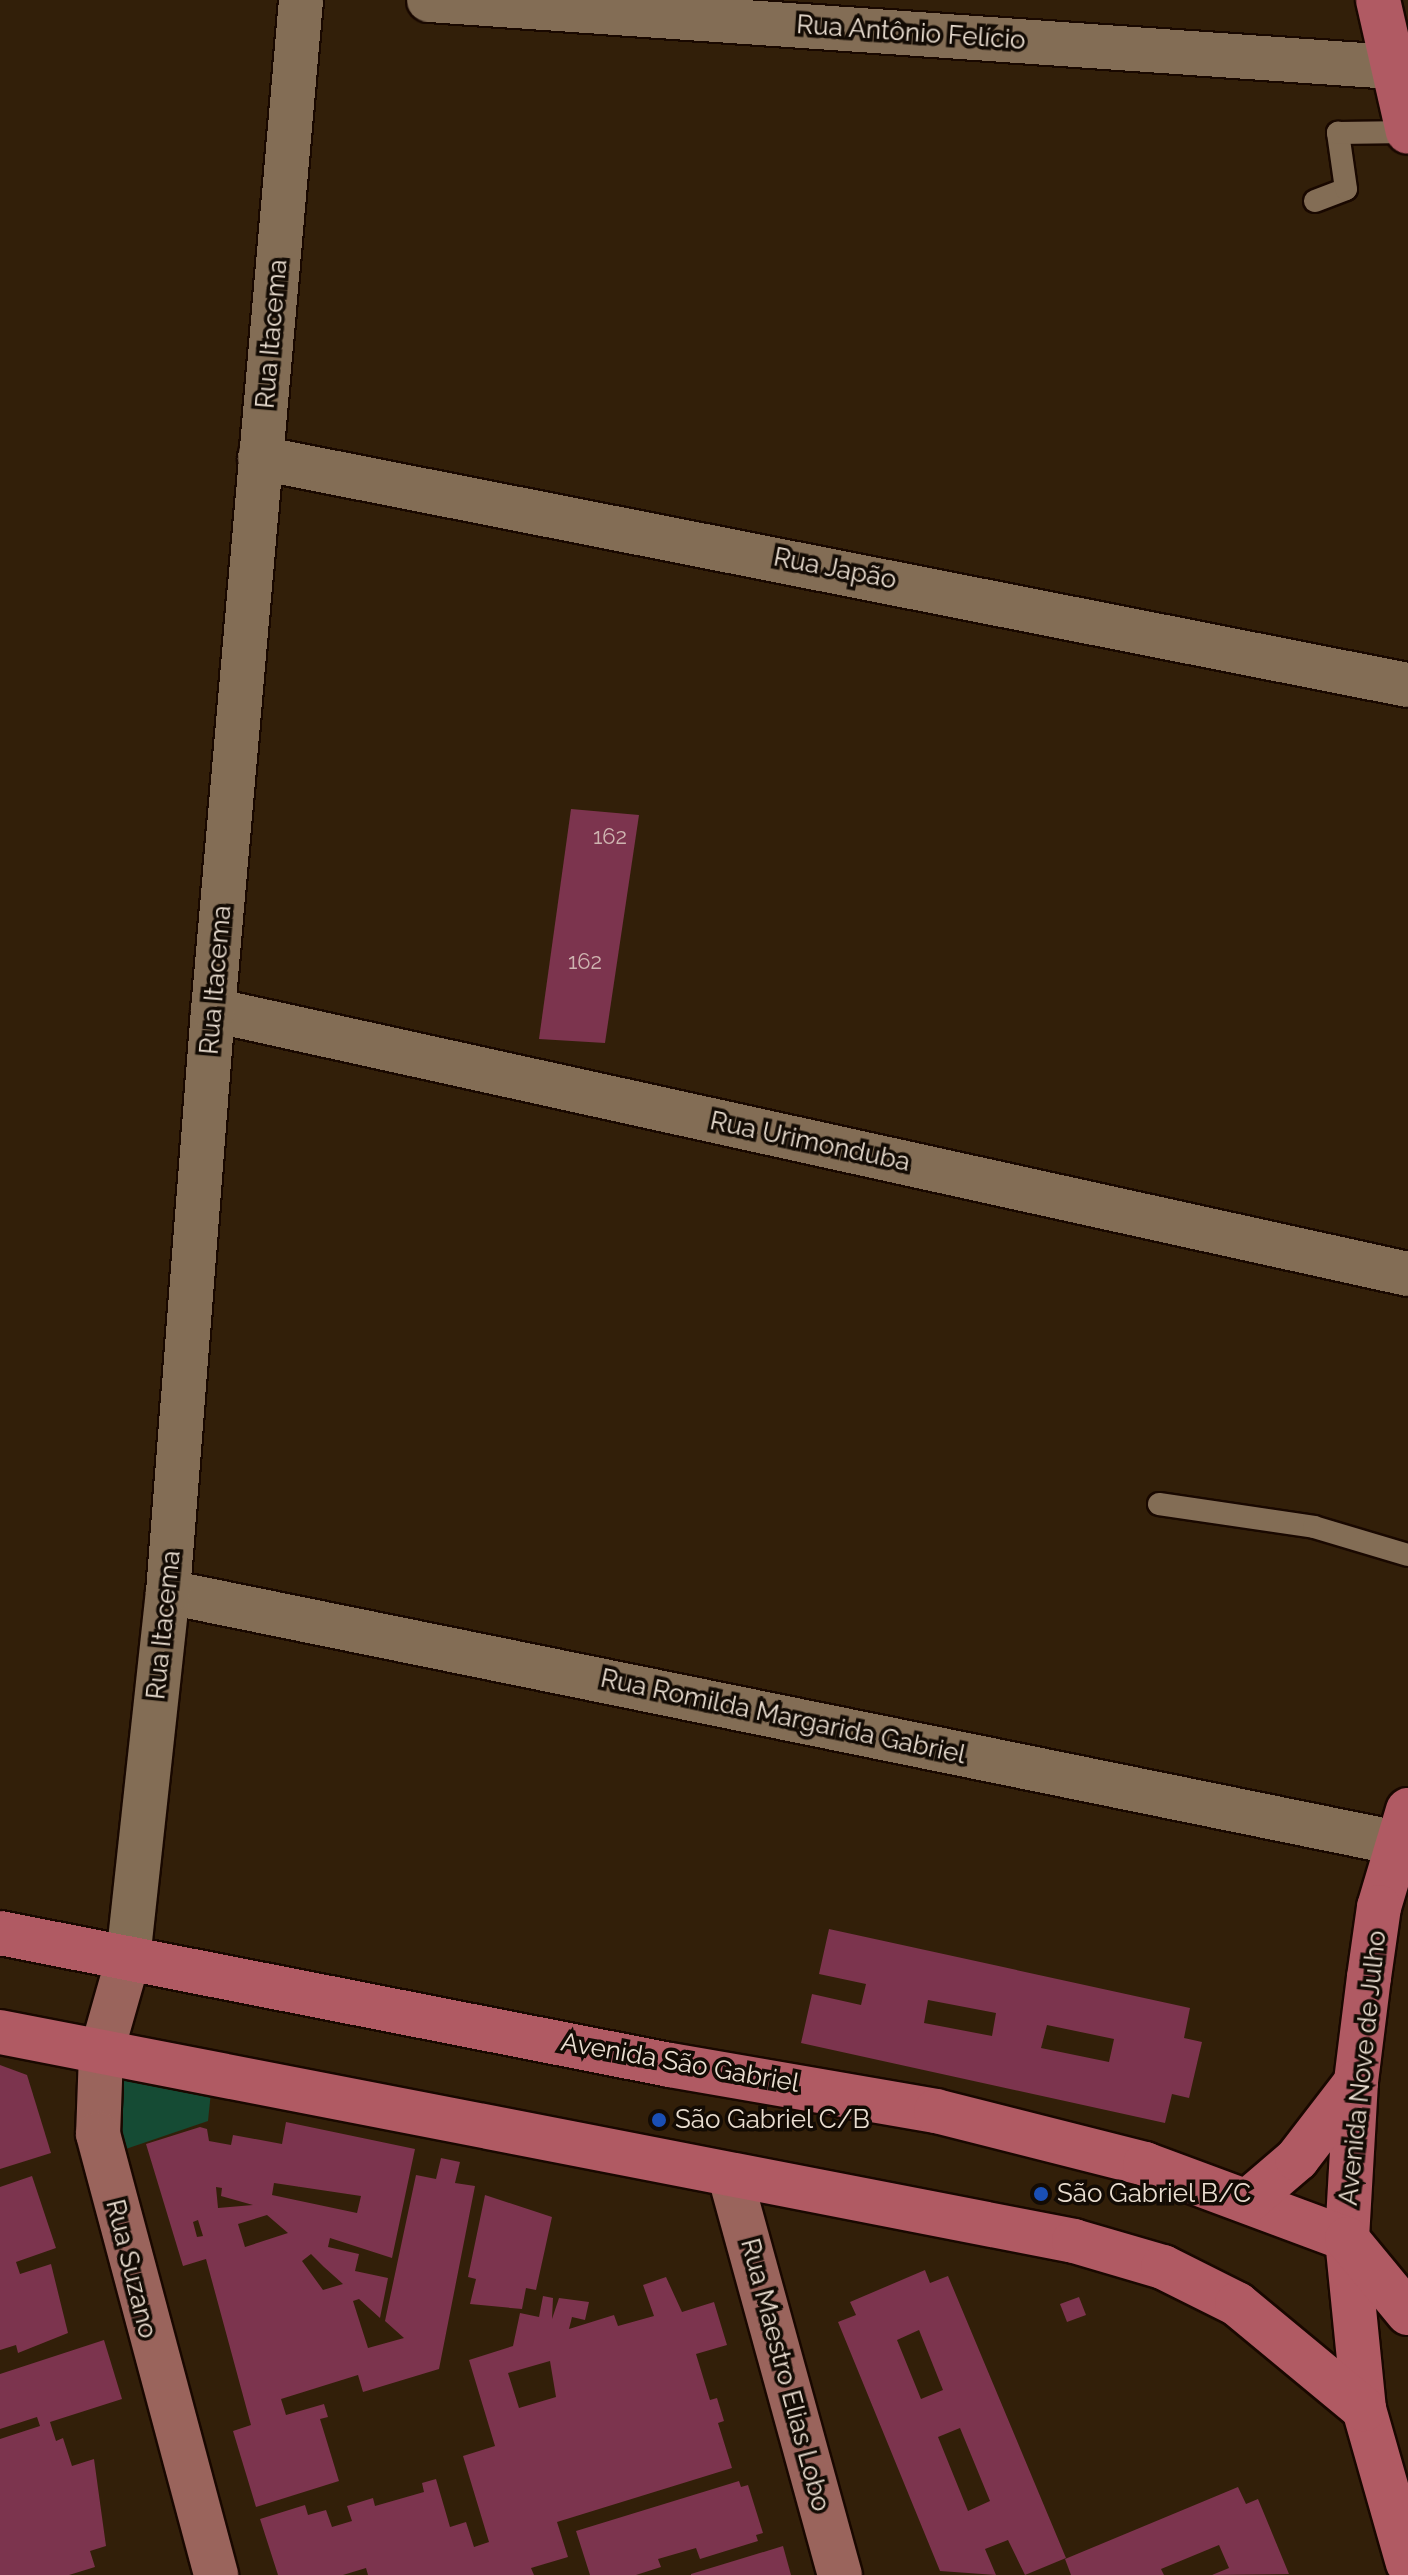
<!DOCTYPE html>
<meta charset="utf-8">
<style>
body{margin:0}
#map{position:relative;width:1408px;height:2575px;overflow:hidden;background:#321f09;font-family:Raleway,sans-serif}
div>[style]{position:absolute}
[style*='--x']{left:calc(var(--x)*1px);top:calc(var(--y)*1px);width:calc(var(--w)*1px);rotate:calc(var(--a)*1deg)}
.green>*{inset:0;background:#154b34}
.building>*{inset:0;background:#7c344e}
.roads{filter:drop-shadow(2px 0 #190800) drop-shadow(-2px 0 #190800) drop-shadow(0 2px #190800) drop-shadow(0 -2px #190800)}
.lane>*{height:22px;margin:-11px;padding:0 11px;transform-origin:11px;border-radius:11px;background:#836d55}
.street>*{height:44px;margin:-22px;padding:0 22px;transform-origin:22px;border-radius:22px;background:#836d55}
.secondary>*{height:44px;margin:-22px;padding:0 22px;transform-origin:22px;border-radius:22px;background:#9a645c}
.primary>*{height:44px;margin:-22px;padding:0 22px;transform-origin:22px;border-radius:22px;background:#b05a63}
.dots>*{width:22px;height:22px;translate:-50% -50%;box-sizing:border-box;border:4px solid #130b04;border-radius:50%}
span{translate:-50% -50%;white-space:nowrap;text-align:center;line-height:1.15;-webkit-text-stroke:7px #130b04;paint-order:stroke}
.number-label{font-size:22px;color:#ceb4b0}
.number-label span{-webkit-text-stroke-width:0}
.street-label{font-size:26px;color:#eaded1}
.poi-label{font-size:26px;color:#eaded1}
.left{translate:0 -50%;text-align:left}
</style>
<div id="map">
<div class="green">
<i style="clip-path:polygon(110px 2061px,212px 2082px,208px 2121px,114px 2153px)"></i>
</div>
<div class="building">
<i style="clip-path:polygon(571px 809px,639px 815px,605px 1043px,539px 1039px)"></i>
<i style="clip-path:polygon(evenodd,829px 1929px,1190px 2008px,1184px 2038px,1202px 2042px,1189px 2098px,1172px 2094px,1165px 2123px,801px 2043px,812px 1994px,861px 2005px,866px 1984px,819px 1974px,829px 1929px,928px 2000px,996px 2013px,992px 2036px,924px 2023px,928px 2000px,829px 1929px,1047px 2025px,1114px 2039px,1109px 2062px,1041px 2048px,1047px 2025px)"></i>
<i style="clip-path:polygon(0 2065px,27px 2075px,51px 2153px,0 2169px)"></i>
<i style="clip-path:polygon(evenodd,286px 2122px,415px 2149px,392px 2258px,330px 2238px,328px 2247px,359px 2254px,355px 2271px,388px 2278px,380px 2318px,359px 2299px,353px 2301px,368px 2348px,404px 2338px,385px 2321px,416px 2175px,436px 2179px,441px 2158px,460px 2162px,455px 2183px,475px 2186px,439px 2369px,363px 2392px,358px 2375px,281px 2399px,286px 2415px,324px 2404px,328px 2417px,320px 2419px,339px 2481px,256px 2507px,233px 2431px,251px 2425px,206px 2259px,183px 2266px,146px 2144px,200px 2127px,207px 2129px,209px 2141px,231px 2145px,233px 2135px,282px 2144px,286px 2122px,274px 2183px,361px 2196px,357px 2213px,272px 2195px,274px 2183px,286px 2122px,216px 2187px,222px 2188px,221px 2196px,253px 2205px,218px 2208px,216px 2187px,286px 2122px,267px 2215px,288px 2233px,245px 2247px,238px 2224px,267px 2215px,286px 2122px,198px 2220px,203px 2236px,197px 2237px,193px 2222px,198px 2220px,286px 2122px,311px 2254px,324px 2267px,343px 2284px,323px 2290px,302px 2261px,311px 2254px)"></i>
<i style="clip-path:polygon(32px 2176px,56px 2248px,16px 2262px,20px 2274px,51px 2264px,68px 2333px,18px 2353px,16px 2345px,0 2350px,0 2187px)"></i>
<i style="clip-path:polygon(485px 2195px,552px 2217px,536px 2290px,526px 2288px,522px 2309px,470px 2304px,476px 2279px,468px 2277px)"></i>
<i style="clip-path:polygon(evenodd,925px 2270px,930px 2283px,948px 2276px,1066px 2558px,1025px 2575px,1008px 2540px,985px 2549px,996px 2575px,940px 2571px,838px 2322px,856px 2315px,850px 2302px,925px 2270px,919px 2330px,943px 2390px,921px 2399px,897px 2340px,919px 2330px,925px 2270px,960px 2428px,990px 2501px,968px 2511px,938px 2437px,960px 2428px)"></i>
<i style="clip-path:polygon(evenodd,666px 2277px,682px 2312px,714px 2302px,727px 2345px,696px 2354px,710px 2400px,717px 2398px,724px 2421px,718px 2423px,732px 2468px,557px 2522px,568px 2557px,531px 2568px,534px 2575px,368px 2575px,366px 2568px,343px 2575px,278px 2575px,260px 2519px,305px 2505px,308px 2515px,326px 2510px,332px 2527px,352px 2521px,347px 2506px,373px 2498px,375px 2506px,424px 2492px,422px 2483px,436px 2479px,450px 2527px,466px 2522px,474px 2547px,489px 2542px,463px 2456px,495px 2446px,469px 2360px,513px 2346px,520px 2313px,539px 2317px,543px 2296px,553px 2298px,552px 2319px,559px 2298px,589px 2302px,585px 2320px,572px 2317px,569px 2329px,614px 2315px,618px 2326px,654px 2316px,643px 2285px,666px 2277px,550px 2361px,556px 2397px,519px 2408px,508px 2373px,550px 2361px)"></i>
<i style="clip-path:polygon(1079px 2297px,1086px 2315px,1067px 2322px,1060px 2304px)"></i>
<i style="clip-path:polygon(104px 2340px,122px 2399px,50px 2422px,56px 2441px,63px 2438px,72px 2466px,94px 2459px,106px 2546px,90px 2551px,95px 2567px,69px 2575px,0 2575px,0 2439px,40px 2426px,37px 2417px,0 2429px,0 2374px)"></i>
<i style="clip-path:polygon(739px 2481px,741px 2487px,748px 2485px,763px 2533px,756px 2535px,758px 2541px,700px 2559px,696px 2548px,658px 2559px,661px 2567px,636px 2575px,590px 2575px,576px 2531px)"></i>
<i style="clip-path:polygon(1238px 2487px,1246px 2504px,1258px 2499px,1289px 2574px,1212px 2575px,1229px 2568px,1219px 2545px,1161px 2569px,1164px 2575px,1071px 2575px,1065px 2559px)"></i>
<i style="clip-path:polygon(783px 2546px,791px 2575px,691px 2575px,691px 2574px)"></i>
</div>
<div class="roads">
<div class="lane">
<i style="--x:1315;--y:201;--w:33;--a:-21"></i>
<i style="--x:1346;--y:189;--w:57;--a:-98.1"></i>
<i style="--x:1338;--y:133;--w:70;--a:-0.8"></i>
<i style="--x:1159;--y:1504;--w:157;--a:8.4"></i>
<i style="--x:1314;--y:1527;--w:98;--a:16.6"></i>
</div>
<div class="street">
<i style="--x:429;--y:0;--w:966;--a:3.98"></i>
<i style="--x:260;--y:458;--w:1170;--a:11.19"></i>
<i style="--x:213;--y:1010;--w:1224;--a:12.46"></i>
<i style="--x:168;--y:1592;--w:1254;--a:11.54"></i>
<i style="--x:128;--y:1959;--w:369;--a:-83.8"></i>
<i style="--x:168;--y:1592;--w:584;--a:-85.58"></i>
<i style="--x:213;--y:1010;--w:1014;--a:-85.02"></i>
</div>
<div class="secondary">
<i style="--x:128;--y:1959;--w:99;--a:105.9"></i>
<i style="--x:101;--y:2054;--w:80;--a:92.1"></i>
<i style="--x:98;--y:2134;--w:457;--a:75"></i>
<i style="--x:730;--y:2176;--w:414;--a:74.6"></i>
</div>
<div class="primary">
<i style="--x:1378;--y:0;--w:135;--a:77.2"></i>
<i style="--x:1408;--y:1810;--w:101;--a:106.6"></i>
<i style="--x:1379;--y:1907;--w:71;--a:98.1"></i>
<i style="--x:1369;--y:1977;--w:106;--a:97.1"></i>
<i style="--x:1356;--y:2082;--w:157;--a:93.3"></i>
<i style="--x:1347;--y:2239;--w:171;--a:84.3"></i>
<i style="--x:1364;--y:2409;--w:160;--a:74.1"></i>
<i style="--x:0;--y:1933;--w:683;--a:11.15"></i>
<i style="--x:670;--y:2065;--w:270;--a:9.8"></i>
<i style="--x:936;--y:2111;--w:216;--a:14.2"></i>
<i style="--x:1145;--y:2164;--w:215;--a:20.4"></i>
<i style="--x:1347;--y:2239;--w:96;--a:50.5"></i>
<i style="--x:0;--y:2032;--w:1094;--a:11.01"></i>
<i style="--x:1074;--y:2241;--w:93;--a:16.3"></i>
<i style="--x:1163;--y:2267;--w:83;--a:26.6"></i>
<i style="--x:1237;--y:2304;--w:165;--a:39.6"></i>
<i style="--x:1248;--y:2201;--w:65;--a:-40.6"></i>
<i style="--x:1297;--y:2159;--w:97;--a:-52.5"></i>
</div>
</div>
<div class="dots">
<i style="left:659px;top:2120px;background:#1a4fb4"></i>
<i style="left:1041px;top:2194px;background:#1a4fb4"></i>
</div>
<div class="number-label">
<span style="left:610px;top:837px">162</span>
<span style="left:585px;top:962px">162</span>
</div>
<div class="street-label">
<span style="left:911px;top:33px;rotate:4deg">Rua Antônio Felício</span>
<span style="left:272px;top:334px;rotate:-85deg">Rua Itacema</span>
<span style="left:835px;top:569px;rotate:11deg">Rua Japão</span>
<span style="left:216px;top:980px;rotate:-85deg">Rua Itacema</span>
<span style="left:810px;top:1142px;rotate:12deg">Rua Urimonduba</span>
<span style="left:164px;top:1625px;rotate:-84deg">Rua Itacema</span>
<span style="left:783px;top:1717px;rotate:12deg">Rua Romilda Margarida Gabriel</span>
<span style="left:680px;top:2063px;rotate:10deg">Avenida São Gabriel</span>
<span style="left:1363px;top:2068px;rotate:-84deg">Avenida Nove de Julho</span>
<span style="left:131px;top:2269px;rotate:76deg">Rua Suzano</span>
<span style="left:785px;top:2375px;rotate:75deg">Rua Maestro Elias Lobo</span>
</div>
<div class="poi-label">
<span class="left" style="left:675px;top:2120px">São Gabriel C/B</span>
<span class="left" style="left:1057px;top:2194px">São Gabriel B/C</span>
</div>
</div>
